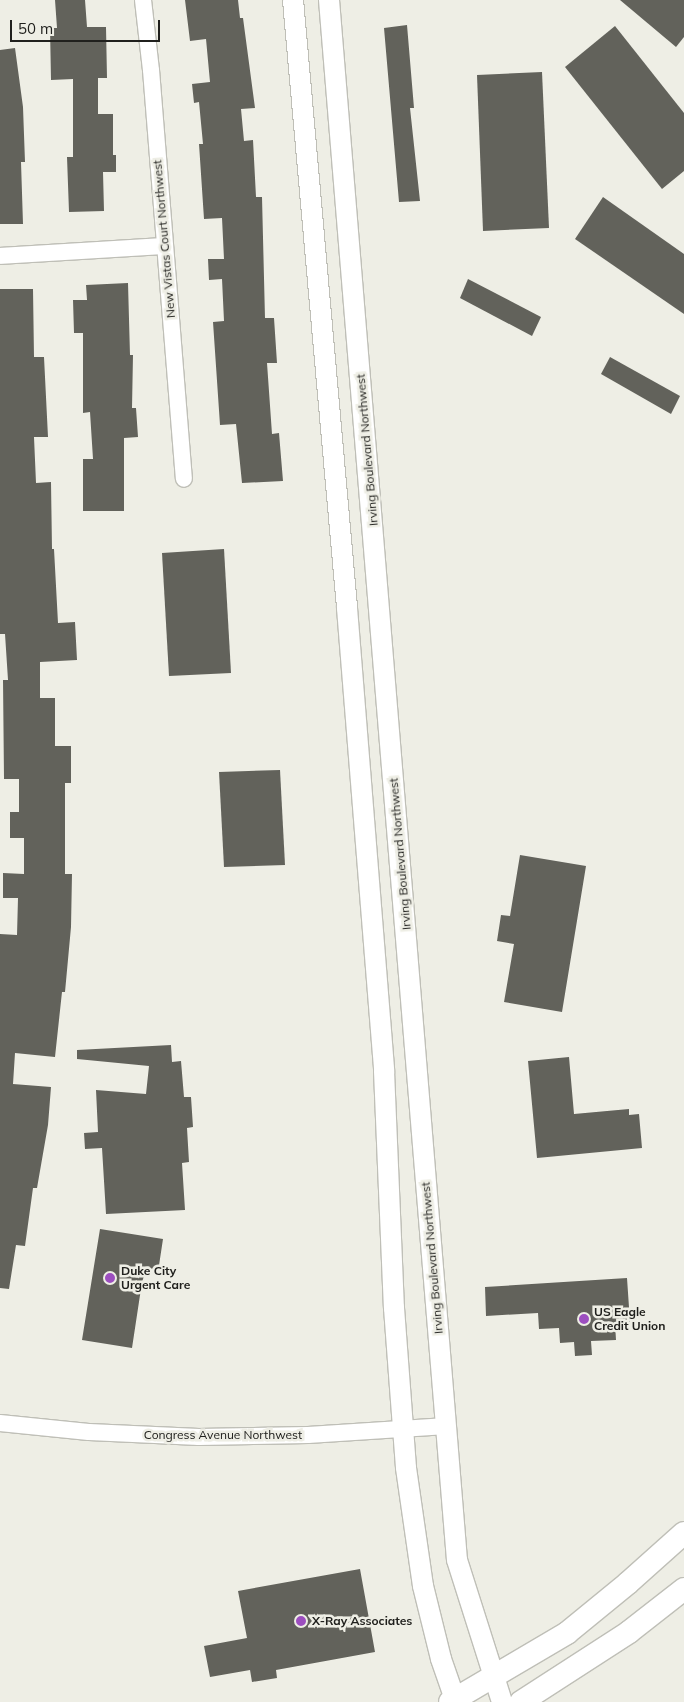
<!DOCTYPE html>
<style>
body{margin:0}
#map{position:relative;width:684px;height:1702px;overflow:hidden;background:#eeeee5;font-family:Mulish,sans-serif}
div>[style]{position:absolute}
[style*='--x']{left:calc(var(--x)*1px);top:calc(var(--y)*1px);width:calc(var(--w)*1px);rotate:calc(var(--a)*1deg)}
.building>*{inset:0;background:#62625b}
.roads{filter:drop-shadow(1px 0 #bfbfb7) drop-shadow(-1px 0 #bfbfb7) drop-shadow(0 1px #bfbfb7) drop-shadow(0 -1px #bfbfb7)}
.minor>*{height:16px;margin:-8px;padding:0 8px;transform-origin:8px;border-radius:8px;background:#fff}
.tertiary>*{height:20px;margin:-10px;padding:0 10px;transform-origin:10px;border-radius:10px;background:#fff}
.secondary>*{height:22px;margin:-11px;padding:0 11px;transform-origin:11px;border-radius:11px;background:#fff}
.dots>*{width:14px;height:14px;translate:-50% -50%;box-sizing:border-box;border:2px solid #eeeee5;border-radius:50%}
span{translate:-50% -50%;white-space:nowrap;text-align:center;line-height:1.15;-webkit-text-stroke:5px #eeeee5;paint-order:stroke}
.street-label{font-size:12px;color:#20201d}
.poi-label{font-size:12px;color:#20201d;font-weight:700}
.left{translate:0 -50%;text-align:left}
.scale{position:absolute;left:10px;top:20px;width:150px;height:22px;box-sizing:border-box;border:2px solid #20201d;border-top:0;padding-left:6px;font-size:15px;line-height:18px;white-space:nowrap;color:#20201d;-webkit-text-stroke:4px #eeeee5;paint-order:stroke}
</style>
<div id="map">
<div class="building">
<i style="clip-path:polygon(55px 0,85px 0,87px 27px,106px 27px,107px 78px,98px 78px,98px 114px,113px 114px,113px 155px,116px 155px,116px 172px,103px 172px,104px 211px,69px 212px,67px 157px,73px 157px,73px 79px,51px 80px,50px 28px,57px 28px)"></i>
<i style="clip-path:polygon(185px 0,238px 0,240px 18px,243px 18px,255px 108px,241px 109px,244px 141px,253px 140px,256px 197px,262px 197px,265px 318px,274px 318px,277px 363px,267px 363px,272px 434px,279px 433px,283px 481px,242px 483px,236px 424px,220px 425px,213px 322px,224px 321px,222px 279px,209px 280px,208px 259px,224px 259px,222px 218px,204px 219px,199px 144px,203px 144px,199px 102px,194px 103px,192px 84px,210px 82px,206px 39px,190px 41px)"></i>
<i style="clip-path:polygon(620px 0,684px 0,684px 37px,676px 47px)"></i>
<i style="clip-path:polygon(407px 25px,414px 108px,410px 108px,420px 201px,399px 202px,384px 28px)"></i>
<i style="clip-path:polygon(615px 26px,684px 113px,684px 171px,662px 189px,565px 67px)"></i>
<i style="clip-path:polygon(15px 48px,23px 107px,25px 162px,21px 162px,23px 224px,0 224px,0 50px)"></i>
<i style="clip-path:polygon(542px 72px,549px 228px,483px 231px,477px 75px)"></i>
<i style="clip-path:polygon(603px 197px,684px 254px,684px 314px,575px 239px)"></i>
<i style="clip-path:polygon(468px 279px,541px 317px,532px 336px,460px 298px)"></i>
<i style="clip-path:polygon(128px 283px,130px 355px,133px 355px,132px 408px,136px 408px,138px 437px,124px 438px,124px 511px,83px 511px,83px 459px,93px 459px,90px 412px,83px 413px,83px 333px,74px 333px,73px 300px,87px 300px,86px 285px)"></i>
<i style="clip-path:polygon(0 289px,33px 289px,34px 357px,44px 357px,48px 437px,34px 437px,36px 483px,51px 482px,52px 549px,54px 549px,58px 623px,75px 622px,77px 660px,40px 662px,40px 698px,55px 698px,55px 746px,71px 746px,71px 783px,65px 783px,65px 874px,72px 874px,71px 927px,65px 992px,62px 992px,55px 1057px,15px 1053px,13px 1084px,51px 1087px,48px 1125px,37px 1188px,33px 1188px,25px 1246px,16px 1245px,9px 1289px,0 1288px,0 934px,17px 935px,18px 898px,3px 898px,3px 873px,24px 874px,24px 838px,10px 838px,10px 812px,19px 812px,19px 779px,4px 779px,3px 680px,8px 680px,5px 634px,0 634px)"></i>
<i style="clip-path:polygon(610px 357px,680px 396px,671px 414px,601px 374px)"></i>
<i style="clip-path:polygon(224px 549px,231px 673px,169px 676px,162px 553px)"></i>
<i style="clip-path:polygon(280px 770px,285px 865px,224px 867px,219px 772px)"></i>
<i style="clip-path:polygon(520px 855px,586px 866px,562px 1012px,504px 1002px,514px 944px,497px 941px,501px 915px,510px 916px)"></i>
<i style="clip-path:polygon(171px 1045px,172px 1062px,181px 1061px,184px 1097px,191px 1097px,193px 1127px,187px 1128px,189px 1162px,182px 1163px,185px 1210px,106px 1214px,102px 1148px,85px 1149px,84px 1133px,98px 1132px,96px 1090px,146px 1094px,149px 1066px,77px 1059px,77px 1050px)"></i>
<i style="clip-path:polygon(569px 1057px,574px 1114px,629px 1109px,629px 1115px,639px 1114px,642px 1148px,537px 1158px,528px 1061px)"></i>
<i style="clip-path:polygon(100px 1229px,163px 1239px,158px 1272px,146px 1270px,142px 1282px,132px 1348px,82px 1340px)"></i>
<i style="clip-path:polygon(627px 1278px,630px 1322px,615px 1323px,616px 1340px,591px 1341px,592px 1355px,575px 1356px,574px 1342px,560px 1343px,559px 1328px,539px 1329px,538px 1313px,486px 1316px,485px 1287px)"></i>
<i style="clip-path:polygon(360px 1569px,375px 1652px,276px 1670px,277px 1678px,252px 1682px,250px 1670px,210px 1677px,204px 1646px,247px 1638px,238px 1591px)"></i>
</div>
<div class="roads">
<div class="minor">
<i style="--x:143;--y:0;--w:70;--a:83.5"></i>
<i style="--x:151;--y:70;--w:410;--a:85.4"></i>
<i style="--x:0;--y:256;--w:164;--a:-3.5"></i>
<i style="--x:0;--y:1423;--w:89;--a:5.8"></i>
<i style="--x:89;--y:1432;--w:110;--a:2.6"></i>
<i style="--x:199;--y:1437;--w:109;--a:-1.1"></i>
<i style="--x:308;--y:1435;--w:139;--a:-3.7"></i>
</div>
<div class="tertiary">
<i style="--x:293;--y:0;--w:610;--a:84.92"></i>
<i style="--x:347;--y:608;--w:464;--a:85.4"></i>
<i style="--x:384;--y:1071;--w:237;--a:87.6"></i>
<i style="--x:394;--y:1308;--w:160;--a:85.7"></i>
<i style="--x:406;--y:1468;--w:119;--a:81.8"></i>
<i style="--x:423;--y:1586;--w:75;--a:76.1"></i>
<i style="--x:441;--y:1659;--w:46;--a:70.8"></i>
<i style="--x:329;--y:0;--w:1565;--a:85.31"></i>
<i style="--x:457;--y:1560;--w:149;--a:72.4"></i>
</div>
<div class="secondary">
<i style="--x:450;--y:1702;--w:136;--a:-30.5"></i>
<i style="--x:567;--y:1633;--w:79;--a:-39.3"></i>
<i style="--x:628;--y:1583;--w:75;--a:-41.8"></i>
<i style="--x:521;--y:1702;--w:129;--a:-32.9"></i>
<i style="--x:629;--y:1632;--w:70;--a:-38"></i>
</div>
</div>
<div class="dots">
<i style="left:110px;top:1278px;background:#9c4ebf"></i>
<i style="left:584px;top:1319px;background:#9c4ebf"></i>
<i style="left:301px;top:1621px;background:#9c4ebf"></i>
</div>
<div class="street-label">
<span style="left:164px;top:239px;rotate:-95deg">New Vistas Court Northwest</span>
<span style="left:367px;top:450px;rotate:-95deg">Irving Boulevard Northwest</span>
<span style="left:400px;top:854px;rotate:-95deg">Irving Boulevard Northwest</span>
<span style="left:432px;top:1258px;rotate:-95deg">Irving Boulevard Northwest</span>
<span style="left:223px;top:1435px">Congress Avenue Northwest</span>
</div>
<div class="poi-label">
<span class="left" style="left:121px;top:1278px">Duke City<br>Urgent Care</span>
<span class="left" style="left:594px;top:1319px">US Eagle<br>Credit Union</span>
<span class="left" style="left:312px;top:1621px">X-Ray Associates</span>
</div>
<div class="scale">50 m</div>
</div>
